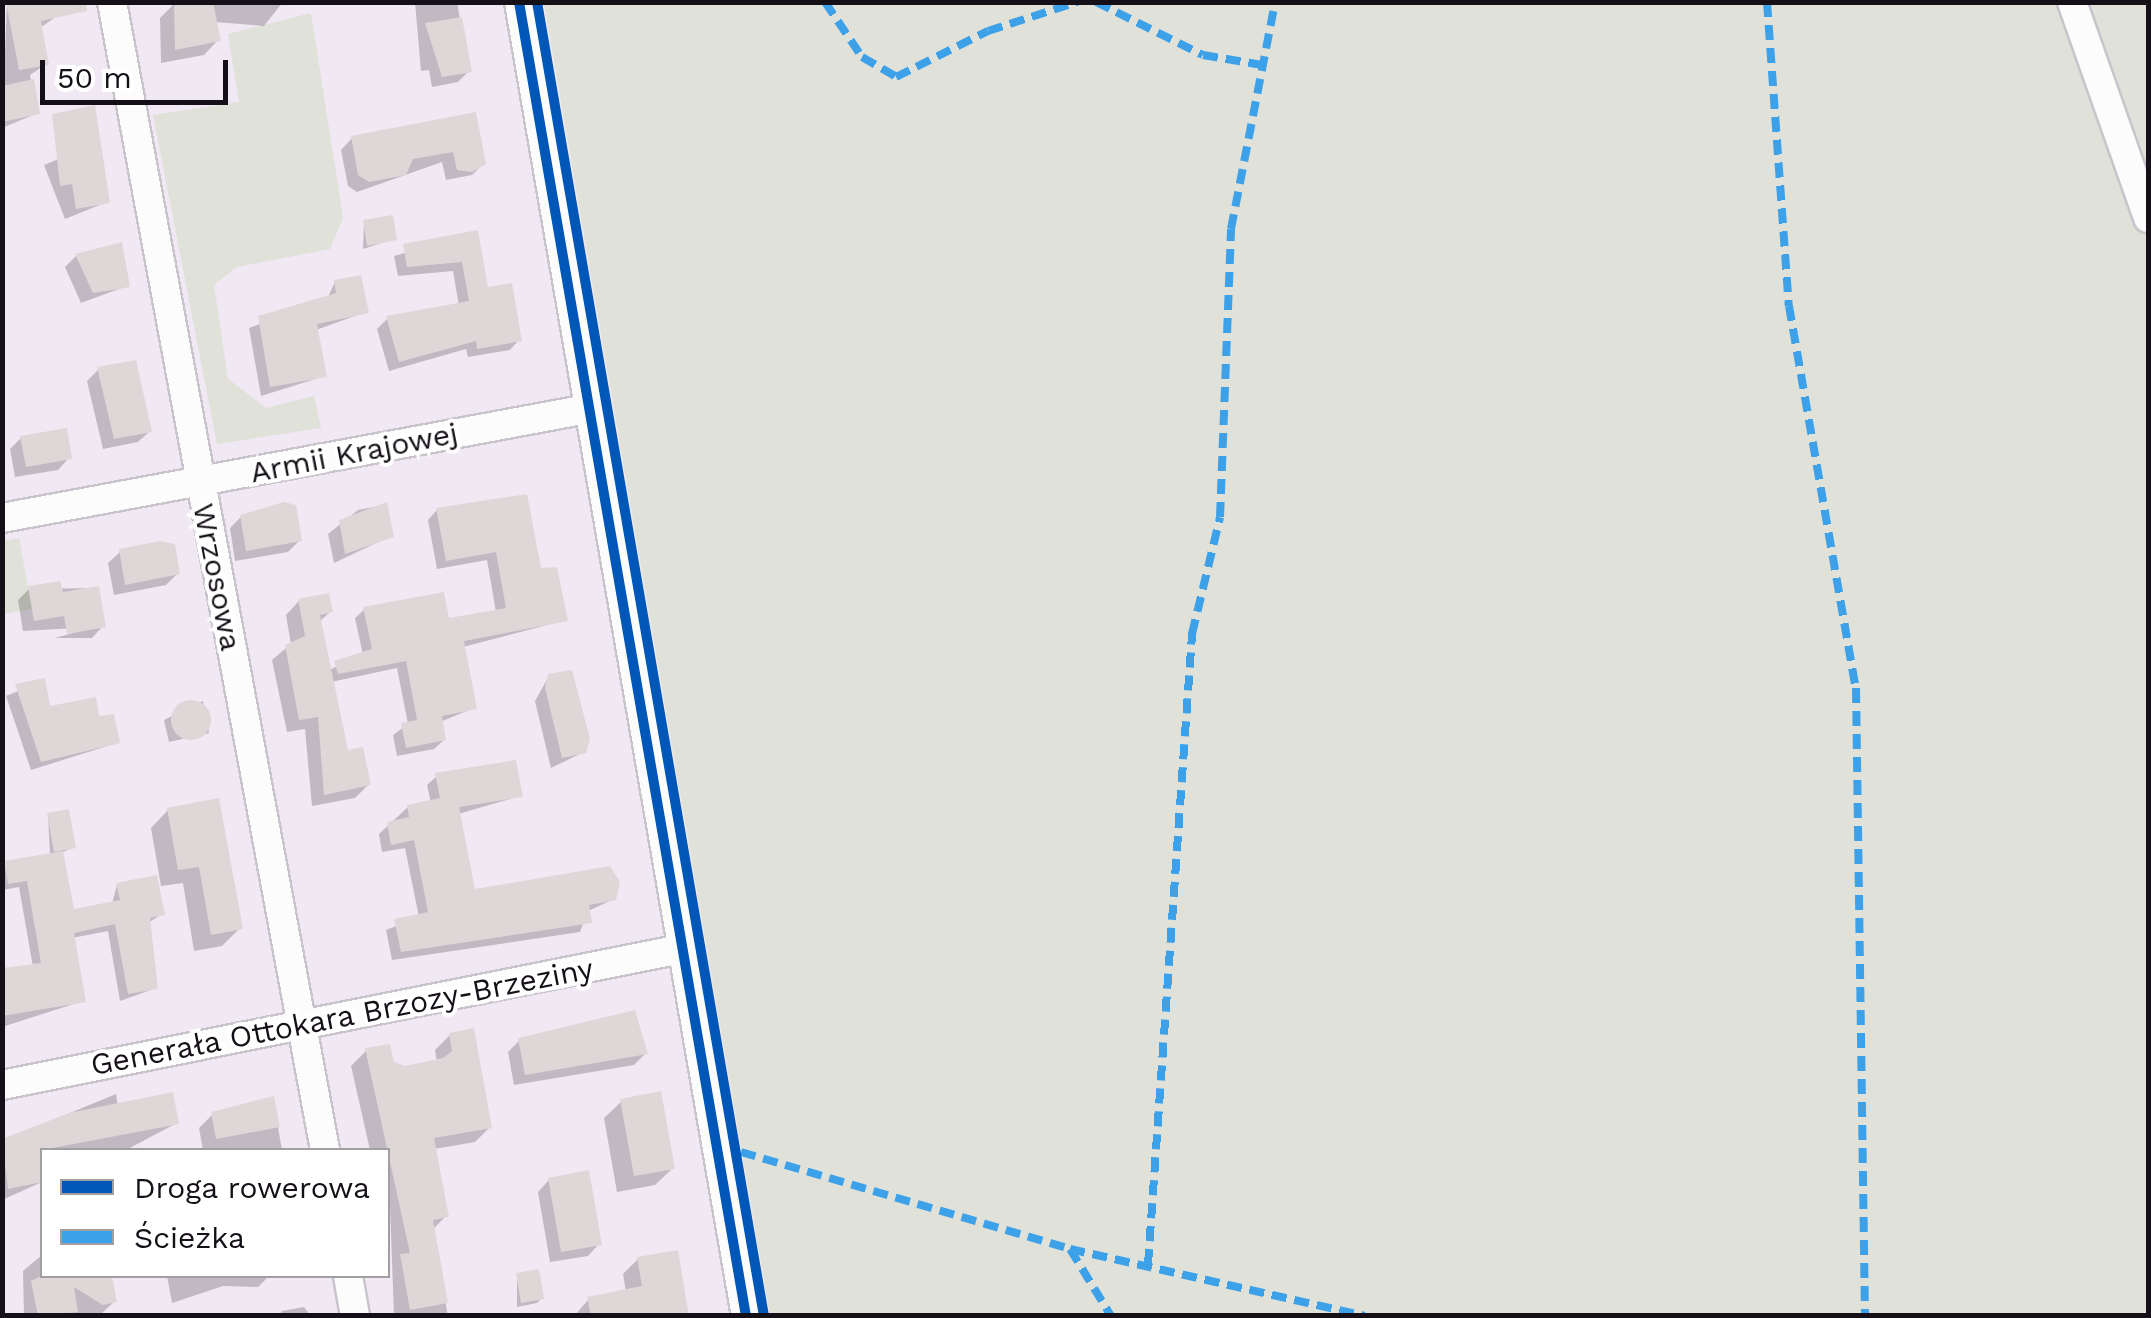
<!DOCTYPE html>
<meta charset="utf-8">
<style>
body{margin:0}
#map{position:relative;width:2151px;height:1318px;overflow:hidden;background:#f0e8f3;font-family:"Work Sans",sans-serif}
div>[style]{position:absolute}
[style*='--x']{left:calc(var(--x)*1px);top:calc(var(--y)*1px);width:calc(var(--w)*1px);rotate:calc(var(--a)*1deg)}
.green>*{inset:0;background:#e0e1d8}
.shadow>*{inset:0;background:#0003}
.building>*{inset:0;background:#ded7d8}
.round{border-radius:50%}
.roads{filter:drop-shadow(2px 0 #c9c4cc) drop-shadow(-2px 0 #c9c4cc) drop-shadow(0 2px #c9c4cc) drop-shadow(0 -2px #c9c4cc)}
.minor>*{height:28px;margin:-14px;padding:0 14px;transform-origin:14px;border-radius:14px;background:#fdfcfd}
.quiet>*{height:8px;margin-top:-4px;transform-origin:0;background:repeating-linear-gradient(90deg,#3da1ea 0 15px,transparent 0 23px)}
.cycleway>*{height:10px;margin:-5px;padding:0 5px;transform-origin:5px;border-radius:5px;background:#0057b8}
span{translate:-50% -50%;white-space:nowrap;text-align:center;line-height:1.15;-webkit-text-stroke:8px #fff;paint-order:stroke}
.street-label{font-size:30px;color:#151017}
.frame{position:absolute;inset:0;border:5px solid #151017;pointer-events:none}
.legend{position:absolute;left:40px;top:1148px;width:350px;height:130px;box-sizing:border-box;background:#fff;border:2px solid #a19fa2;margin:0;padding:12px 18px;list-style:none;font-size:30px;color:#151017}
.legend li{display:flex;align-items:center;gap:20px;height:50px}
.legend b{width:50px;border:2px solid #a19fa2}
.scale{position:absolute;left:40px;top:60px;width:188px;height:45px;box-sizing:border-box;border:5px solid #151017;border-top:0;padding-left:12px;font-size:30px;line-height:35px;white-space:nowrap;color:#151017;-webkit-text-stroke:8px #fff;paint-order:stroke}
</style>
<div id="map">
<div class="green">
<i style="clip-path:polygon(544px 3px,2148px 3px,2148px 1315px,770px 1315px)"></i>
<i style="clip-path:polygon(311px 13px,343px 218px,330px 249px,237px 267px,214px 285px,228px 379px,266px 408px,314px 396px,321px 428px,217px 444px,153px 115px,239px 102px,228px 34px)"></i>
<i style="clip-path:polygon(19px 538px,32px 609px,3px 614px,3px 541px)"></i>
</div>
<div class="shadow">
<i style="clip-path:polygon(7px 2px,57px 16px,40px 28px,46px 64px,30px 75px,38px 113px,2px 128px)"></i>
<i style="clip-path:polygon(283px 2px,264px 26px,215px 22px,218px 40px,204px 55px,161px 63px,160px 18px,175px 3px)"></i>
<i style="clip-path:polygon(415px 2px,457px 2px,469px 71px,458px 82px,432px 87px,429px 70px,421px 71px)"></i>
<i style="clip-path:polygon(474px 115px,484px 163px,472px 175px,446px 180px,442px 162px,357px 192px,348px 186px,341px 150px,352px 138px)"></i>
<i style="clip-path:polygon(100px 142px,107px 202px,65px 219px,44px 165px)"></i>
<i style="clip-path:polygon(364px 223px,394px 239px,363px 249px)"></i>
<i style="clip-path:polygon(476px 233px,486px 290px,519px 340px,510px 350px,468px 357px,466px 349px,389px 371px,377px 329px,387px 319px,459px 306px,453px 271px,398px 276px,394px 256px)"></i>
<i style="clip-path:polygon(76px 256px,127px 286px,81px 303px,65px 267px)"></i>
<i style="clip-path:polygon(335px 282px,366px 312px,316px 330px,325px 376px,261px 396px,249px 328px,327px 299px)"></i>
<i style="clip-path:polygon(98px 370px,150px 431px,138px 442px,103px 449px,87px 381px)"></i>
<i style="clip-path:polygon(21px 438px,69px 458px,58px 470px,15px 477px,10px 449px)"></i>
<i style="clip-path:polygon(385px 505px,391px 536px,334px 563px,328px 534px,358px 510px)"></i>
<i style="clip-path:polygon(437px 510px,539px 570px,566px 620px,463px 647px,474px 708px,440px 722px,444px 740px,434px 749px,397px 756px,393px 735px,408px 724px,397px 668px,331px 682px,346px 753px,368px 785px,355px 798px,312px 806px,305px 729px,287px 732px,272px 660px,291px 644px,286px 615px,299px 601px,330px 612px,319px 622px,329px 670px,363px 655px,355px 618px,365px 609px,447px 621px,496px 612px,487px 560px,437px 569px,428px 520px)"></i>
<i style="clip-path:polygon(241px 517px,299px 541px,288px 552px,235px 561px,230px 528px)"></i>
<i style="clip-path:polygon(120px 552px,178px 573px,166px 585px,114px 595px,108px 563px)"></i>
<i style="clip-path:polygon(97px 588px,103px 626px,92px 638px,55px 638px,94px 627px,23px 631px,18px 600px,29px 589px)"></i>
<i style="clip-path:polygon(549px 676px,584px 752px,551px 768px,535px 701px)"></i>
<i style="clip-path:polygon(43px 681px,48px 708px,97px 719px,117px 743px,31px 770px,6px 696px)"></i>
<i style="clip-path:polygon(203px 701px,209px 733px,169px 742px,164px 720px)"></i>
<i style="clip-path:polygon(437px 776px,520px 796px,458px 814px,473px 892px,614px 899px,588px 911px,580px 932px,392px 960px,386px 930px,419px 917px,405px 848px,382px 852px,379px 834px,408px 807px,431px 803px,427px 785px)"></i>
<i style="clip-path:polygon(168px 810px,240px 928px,222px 946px,194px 951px,183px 883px,161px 886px,151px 828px)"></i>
<i style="clip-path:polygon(48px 815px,74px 847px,61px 853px,72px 912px,112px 904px,117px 885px,162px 914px,148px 923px,156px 988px,120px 1001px,108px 931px,72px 938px,83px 1001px,2px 1027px,2px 972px,33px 967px,19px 887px,2px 890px,2px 866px,50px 855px)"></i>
<i style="clip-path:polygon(450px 1035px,490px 1127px,475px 1142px,434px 1149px,446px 1216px,432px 1230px,448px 1316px,394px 1316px,388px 1150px,370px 1150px,351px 1066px,367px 1050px,405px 1068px,437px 1062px,435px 1050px)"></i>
<i style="clip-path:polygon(519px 1041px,645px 1054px,634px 1065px,514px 1085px,508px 1052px)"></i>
<i style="clip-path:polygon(116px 1094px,118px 1107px,177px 1123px,126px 1150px,42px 1150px,42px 1182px,2px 1200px,2px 1141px)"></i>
<i style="clip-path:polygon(273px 1099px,282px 1150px,203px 1150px,199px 1128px,212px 1115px)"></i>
<i style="clip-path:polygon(622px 1101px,673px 1168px,655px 1185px,617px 1192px,604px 1118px)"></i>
<i style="clip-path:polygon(549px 1180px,599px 1244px,588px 1256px,550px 1262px,538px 1192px)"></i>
<i style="clip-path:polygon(42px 1255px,42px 1276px,110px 1276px,115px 1301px,100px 1315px,24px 1316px,23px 1271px)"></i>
<i style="clip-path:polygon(638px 1259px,687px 1316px,574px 1316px,589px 1299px,626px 1292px,623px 1274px)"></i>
<i style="clip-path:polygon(517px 1275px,542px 1298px,537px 1303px,517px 1307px)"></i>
<i style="clip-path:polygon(167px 1276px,269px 1276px,258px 1287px,223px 1286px,172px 1303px)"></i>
<i style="clip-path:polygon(304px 1307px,311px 1316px,278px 1316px,282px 1311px)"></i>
</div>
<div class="building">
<i style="clip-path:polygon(6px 2px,86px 2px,87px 11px,41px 21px,49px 65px,19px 70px)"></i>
<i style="clip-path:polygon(174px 2px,213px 2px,221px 41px,175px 50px)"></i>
<i style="clip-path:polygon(462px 17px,472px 72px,442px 77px,425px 23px)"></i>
<i style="clip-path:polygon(34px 79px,40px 114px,2px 122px,2px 86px)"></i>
<i style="clip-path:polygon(95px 105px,110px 203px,76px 209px,72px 184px,60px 186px,52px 114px)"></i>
<i style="clip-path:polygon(476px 112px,486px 164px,472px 172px,457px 170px,453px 152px,413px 159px,406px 175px,369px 182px,358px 175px,351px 136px)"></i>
<i style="clip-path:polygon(393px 215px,397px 240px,367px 246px,363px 220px)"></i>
<i style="clip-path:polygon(478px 230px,488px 287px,512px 283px,522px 341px,477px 349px,476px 341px,399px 362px,386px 316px,469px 301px,462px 262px,407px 267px,403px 244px)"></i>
<i style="clip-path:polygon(122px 242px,130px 287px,93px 293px,75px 254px)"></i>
<i style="clip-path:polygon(361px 275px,369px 313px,317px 324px,327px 377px,270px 387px,258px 316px,336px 293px,334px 280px)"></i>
<i style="clip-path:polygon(136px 360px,152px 432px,114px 439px,97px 367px)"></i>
<i style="clip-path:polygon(67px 428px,72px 459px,26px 467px,20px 436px)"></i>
<i style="clip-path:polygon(527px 494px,541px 568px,557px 567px,568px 621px,464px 641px,477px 709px,442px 716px,446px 740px,406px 748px,401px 723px,417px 720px,406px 661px,338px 674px,334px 661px,372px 649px,363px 607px,444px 592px,449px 618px,506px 608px,496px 552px,446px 561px,436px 508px)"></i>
<i style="clip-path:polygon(284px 502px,296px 505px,302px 541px,246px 551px,240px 515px)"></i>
<i style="clip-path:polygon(387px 502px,394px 537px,345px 554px,339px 520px)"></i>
<i style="clip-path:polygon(160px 541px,175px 544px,180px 574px,125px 585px,119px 549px)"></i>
<i style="clip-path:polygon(60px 581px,63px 592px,99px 586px,106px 627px,67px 634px,64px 616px,34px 621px,28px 586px)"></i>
<i style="clip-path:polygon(329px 593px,333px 612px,320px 615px,348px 750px,363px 747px,371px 785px,324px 795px,318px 717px,299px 720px,285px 645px,305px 636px,298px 599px)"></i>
<i style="clip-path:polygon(572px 670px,590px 739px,586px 753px,562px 758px,545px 688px,548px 674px)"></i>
<i style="clip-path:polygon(45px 678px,50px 706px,96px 697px,99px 716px,114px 714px,120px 743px,41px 762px,15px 684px)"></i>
<i class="round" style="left:171px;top:700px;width:40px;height:40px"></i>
<i style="clip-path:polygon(516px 760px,523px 797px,459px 807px,475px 889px,610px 866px,620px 882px,616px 900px,589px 905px,592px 923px,401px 952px,394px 919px,428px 912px,414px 840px,391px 845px,387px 822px,409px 817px,407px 805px,440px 798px,435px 773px)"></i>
<i style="clip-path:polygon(219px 798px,243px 929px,211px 935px,199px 867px,178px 870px,167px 808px)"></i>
<i style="clip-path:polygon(69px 809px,76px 848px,54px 852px,47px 813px)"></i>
<i style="clip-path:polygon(63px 851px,74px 909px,120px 900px,116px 883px,157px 875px,165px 915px,150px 918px,158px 989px,128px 994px,115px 924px,74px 933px,86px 1002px,2px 1016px,2px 968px,41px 963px,27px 881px,8px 884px,4px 861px)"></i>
<i style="clip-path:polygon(635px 1010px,648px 1054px,525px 1075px,518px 1038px)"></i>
<i style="clip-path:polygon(474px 1028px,492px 1128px,434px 1138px,449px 1217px,433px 1220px,448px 1303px,410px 1310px,400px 1254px,410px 1253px,365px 1048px,390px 1044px,394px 1062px,405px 1066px,443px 1058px,452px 1051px,449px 1033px)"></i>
<i style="clip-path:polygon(661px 1091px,675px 1169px,634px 1176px,620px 1099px)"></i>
<i style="clip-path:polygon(173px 1092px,179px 1124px,42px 1150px,42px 1182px,8px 1189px,2px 1139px,69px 1113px)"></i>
<i style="clip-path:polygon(274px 1096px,280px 1127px,216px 1139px,211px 1112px)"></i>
<i style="clip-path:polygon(589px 1170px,602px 1245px,561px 1252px,548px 1178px)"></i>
<i style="clip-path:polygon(678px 1250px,689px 1316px,591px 1316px,587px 1297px,642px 1286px,637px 1257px)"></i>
<i style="clip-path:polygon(539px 1269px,544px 1299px,521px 1303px,516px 1273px)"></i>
<i style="clip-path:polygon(41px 1276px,112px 1276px,117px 1302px,103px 1305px,74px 1287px,78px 1312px,38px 1316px,31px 1281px)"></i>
</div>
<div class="roads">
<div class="minor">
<i style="--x:112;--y:2;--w:1168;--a:79.49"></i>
<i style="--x:519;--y:2;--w:1333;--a:80.2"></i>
<i style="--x:2072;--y:2;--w:229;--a:70.6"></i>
<i style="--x:2;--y:518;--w:595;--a:-10.55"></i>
<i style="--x:2;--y:1085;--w:692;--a:-11.33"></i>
<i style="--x:348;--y:1276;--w:41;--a:80.1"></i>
</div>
</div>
<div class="quiet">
<i style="--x:825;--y:2;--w:66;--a:56.1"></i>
<i style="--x:862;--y:57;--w:39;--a:30"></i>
<i style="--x:896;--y:77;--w:103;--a:-26.6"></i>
<i style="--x:988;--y:31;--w:94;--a:-18"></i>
<i style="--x:1096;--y:2;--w:119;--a:26.4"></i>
<i style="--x:1203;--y:55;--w:66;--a:9.6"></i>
<i style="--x:1767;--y:2;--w:305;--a:85.9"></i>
<i style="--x:1789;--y:306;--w:388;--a:80.1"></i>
<i style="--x:1856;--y:688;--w:628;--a:89.18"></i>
<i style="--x:741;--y:1152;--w:343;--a:16.4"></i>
<i style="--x:1070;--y:1249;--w:302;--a:12.8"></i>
<i style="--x:1070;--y:1249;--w:79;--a:58.5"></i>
<i style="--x:1148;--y:1264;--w:632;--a:-86"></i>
<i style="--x:1192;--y:634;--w:120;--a:-76.5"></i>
<i style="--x:1220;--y:517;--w:288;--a:-87.8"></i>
<i style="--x:1231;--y:229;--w:231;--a:-79"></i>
</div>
<div class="cycleway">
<i style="--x:519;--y:2;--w:1333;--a:80.2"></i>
<i style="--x:537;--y:2;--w:1333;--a:80.2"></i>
</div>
<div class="street-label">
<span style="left:354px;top:453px;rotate:-11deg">Armii Krajowej</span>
<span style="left:217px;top:577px;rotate:79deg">Wrzosowa</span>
<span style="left:342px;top:1017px;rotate:-11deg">Generała Ottokara Brzozy-Brzeziny</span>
</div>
<div class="frame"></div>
<ul class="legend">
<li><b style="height:12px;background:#0057b8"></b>Droga rowerowa</li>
<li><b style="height:12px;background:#3da1ea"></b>Ścieżka</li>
</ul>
<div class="scale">50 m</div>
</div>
